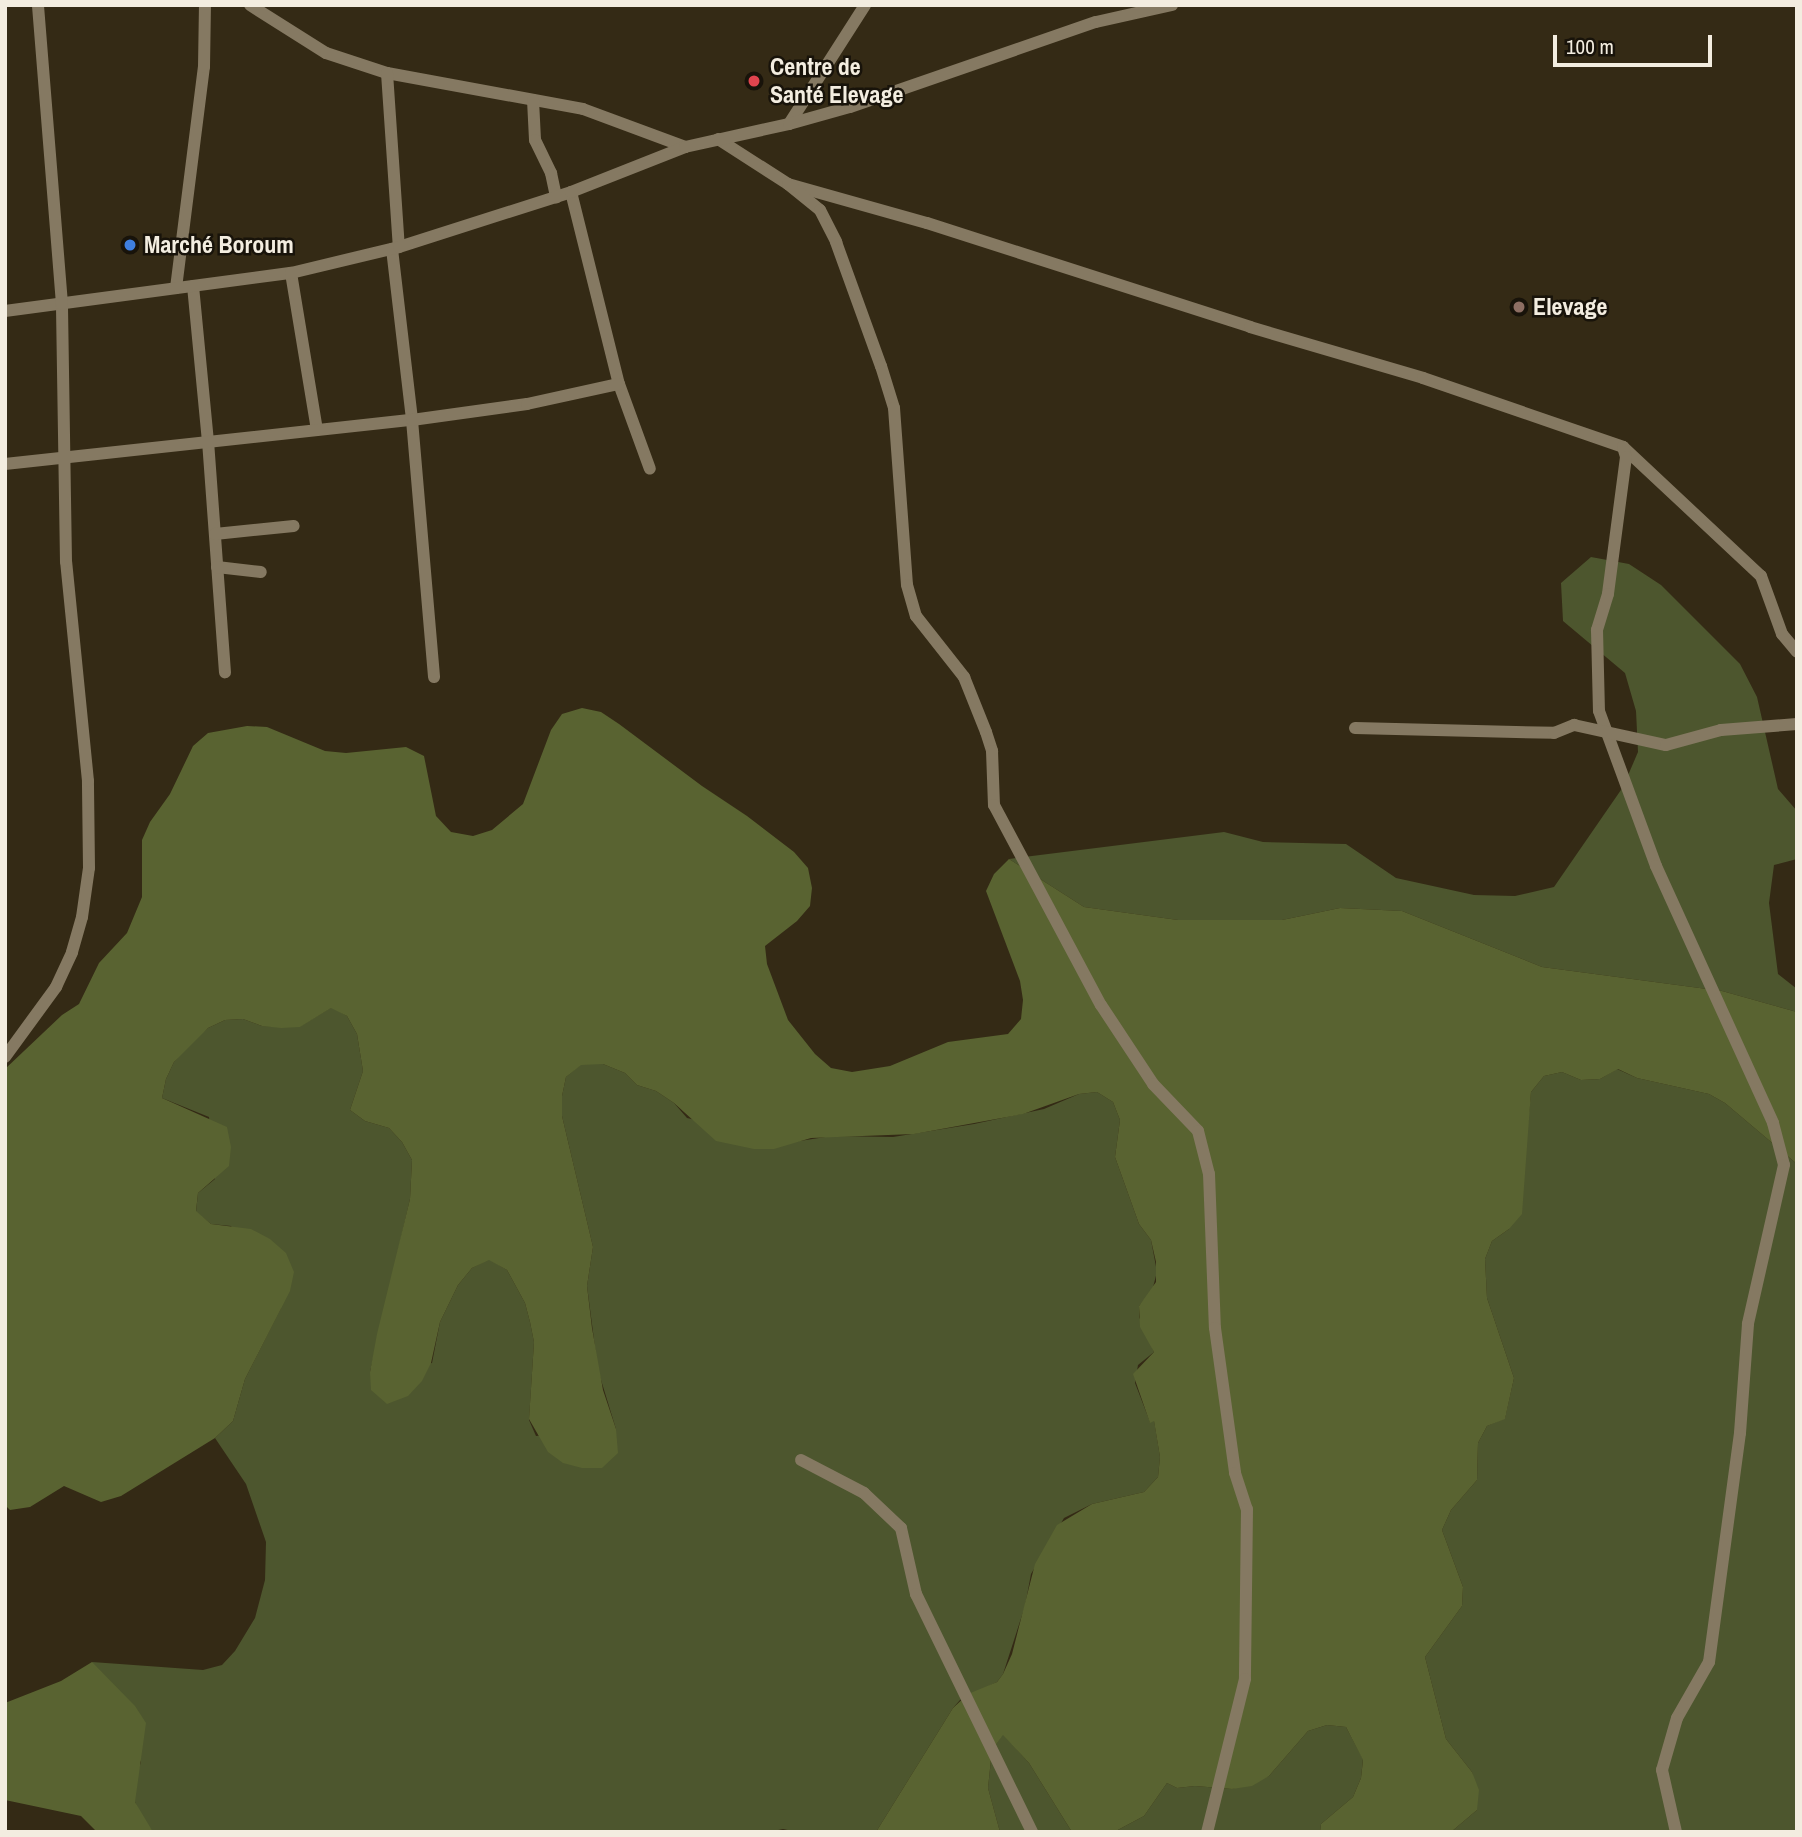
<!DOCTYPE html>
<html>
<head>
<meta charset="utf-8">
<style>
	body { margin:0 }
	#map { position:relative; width:1802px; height:1837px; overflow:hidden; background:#342a15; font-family:"Archivo Narrow",sans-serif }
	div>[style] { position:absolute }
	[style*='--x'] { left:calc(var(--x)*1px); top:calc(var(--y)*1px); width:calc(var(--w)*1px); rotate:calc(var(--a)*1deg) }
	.green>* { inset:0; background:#4d562e }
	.forest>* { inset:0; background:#596331 }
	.minor>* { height:12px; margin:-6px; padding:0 6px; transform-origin:6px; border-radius:6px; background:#857962 }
	.dots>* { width:19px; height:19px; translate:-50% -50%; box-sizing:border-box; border:4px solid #18130a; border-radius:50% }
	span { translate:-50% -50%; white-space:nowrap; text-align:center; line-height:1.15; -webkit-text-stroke:5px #18130a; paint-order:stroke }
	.poi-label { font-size:24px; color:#f3ede0; font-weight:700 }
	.left { translate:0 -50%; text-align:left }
	.frame { position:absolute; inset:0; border:7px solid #f3ede0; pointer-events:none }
	.scale { position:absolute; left:1553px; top:35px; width:159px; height:32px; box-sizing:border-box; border:4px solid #f3ede0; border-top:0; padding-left:9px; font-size:21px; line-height:24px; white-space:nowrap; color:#f3ede0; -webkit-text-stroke:5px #18130a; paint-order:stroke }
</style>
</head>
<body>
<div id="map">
	<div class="green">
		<div style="clip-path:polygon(1591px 557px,1629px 564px,1661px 585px,1740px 664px,1757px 697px,1778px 789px,1797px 811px,1797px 859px,1774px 865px,1769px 903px,1778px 974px,1797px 989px,1797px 1012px,1722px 991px,1542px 967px,1402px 911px,1340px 908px,1282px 920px,1178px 920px,1084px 907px,1009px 859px,1224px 832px,1263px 842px,1346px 844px,1396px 878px,1474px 895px,1515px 896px,1554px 887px,1623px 787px,1638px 752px,1636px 711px,1625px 673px,1563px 621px,1561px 583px)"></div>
		<div style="clip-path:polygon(332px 1007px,347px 1016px,357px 1034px,363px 1071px,350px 1110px,365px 1121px,389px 1128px,402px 1142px,412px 1160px,410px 1199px,370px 1372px,432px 1363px,440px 1322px,458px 1285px,472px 1268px,489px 1259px,507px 1270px,525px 1303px,530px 1322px,534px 1342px,529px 1420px,536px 1436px,616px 1429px,598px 1370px,587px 1286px,593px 1247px,562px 1116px,562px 1096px,566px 1077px,581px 1064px,603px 1064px,625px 1073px,637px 1085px,656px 1091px,674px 1103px,687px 1118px,793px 1142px,832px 1136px,893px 1137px,974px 1124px,1044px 1109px,1079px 1094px,1097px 1092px,1113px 1102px,1120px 1120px,1115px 1157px,1139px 1224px,1151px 1240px,1157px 1272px,1152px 1291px,1139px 1306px,1139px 1317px,1154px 1352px,1138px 1365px,1135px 1383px,1150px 1422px,1154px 1420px,1160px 1457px,1158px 1477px,1144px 1492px,1092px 1504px,1064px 1518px,1031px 1574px,1025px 1606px,1003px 1674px,997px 1682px,960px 1700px,953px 1708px,876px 1832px,797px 1832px,783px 1829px,769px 1832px,153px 1832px,143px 1820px,135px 1802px,135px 1781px,141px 1762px,92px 1662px,203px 1670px,222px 1665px,235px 1651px,255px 1618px,265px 1580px,266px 1542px,246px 1484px,215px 1438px,233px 1421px,245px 1379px,281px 1308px,231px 1226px,211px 1224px,196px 1212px,198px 1193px,215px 1179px,209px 1117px,162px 1098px,166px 1079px,174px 1062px,190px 1043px,208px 1028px,225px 1020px,243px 1019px,262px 1026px,299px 1027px)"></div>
		<div style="clip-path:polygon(1617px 1069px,1637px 1078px,1709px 1094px,1725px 1103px,1797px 1164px,1797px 1832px,1451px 1832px,1477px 1810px,1472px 1772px,1446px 1739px,1425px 1657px,1462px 1606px,1463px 1587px,1442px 1530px,1451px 1510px,1477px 1480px,1478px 1443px,1487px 1426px,1505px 1418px,1514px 1378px,1487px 1298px,1485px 1259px,1492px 1241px,1509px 1229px,1527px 1133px,1531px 1092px,1544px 1076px,1562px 1072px,1581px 1080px,1600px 1079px)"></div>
		<div style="clip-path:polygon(1327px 1725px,1346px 1727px,1363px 1759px,1361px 1778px,1353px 1797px,1321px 1824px,1320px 1832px,1114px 1832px,1144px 1816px,1167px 1783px,1177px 1788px,1195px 1786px,1232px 1789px,1269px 1776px,1308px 1731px)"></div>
		<div style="clip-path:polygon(1003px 1734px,1029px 1763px,1072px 1832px,1000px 1832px,988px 1788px,992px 1750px)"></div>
	</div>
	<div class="forest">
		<div style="clip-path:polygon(582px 708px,601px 712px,619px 724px,702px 786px,747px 816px,794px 852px,808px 868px,812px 888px,810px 906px,797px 921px,765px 946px,767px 964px,788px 1020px,815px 1054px,831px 1068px,852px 1072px,890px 1066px,948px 1042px,1008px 1034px,1021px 1019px,1023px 1000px,1020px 981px,986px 891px,994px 874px,1009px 859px,1084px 907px,1178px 920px,1282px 920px,1340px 908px,1402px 911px,1542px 967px,1722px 991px,1797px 1012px,1797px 1164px,1725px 1103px,1709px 1094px,1637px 1078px,1618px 1069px,1600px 1079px,1581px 1080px,1562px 1072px,1544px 1076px,1531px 1092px,1522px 1214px,1509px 1229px,1492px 1241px,1485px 1259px,1487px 1298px,1514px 1378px,1505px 1419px,1487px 1426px,1478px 1443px,1477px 1480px,1451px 1510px,1442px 1530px,1463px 1587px,1462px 1606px,1425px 1657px,1446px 1739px,1472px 1772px,1479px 1790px,1477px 1810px,1451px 1832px,1320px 1832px,1321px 1824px,1353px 1797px,1361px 1778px,1363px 1760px,1346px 1727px,1327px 1725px,1308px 1731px,1269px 1776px,1252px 1786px,1232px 1789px,1195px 1786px,1177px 1788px,1167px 1783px,1144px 1816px,1114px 1832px,1072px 1832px,1029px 1763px,1003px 1735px,992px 1750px,988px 1788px,1000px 1832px,876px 1832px,953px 1708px,968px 1694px,997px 1682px,1003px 1674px,1012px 1654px,1035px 1564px,1057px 1525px,1092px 1504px,1144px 1492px,1158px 1477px,1160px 1457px,1154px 1421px,1150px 1423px,1133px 1374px,1154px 1352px,1140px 1327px,1139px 1306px,1156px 1282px,1156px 1262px,1151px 1240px,1139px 1224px,1115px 1157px,1120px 1120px,1113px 1102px,1097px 1092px,1079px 1094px,1023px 1114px,914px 1134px,811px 1138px,774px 1149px,754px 1149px,716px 1141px,674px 1103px,656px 1091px,637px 1085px,625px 1073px,603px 1064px,581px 1065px,566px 1077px,562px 1096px,562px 1116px,593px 1247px,587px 1286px,592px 1328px,603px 1390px,616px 1429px,618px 1453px,602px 1468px,582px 1468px,563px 1463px,548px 1452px,529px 1419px,534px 1342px,530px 1322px,525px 1303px,507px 1270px,489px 1260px,472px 1268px,458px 1285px,440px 1322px,431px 1363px,422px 1381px,408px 1396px,387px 1404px,371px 1390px,370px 1372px,377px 1334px,410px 1199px,412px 1160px,402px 1142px,389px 1128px,365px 1121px,350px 1110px,363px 1071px,357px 1034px,347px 1016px,331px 1008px,300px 1027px,281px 1028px,262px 1026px,243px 1019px,225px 1020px,208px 1028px,174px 1062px,166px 1079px,162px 1098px,227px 1127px,231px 1147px,229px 1166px,198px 1193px,196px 1211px,211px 1224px,251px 1229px,270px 1239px,286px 1253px,294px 1272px,290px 1291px,245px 1379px,233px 1421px,215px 1438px,121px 1496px,101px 1502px,64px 1486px,30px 1507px,10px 1510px,5px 1505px,5px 1069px,62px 1015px,79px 1004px,99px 963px,127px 933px,142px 897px,142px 840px,150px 822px,170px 794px,193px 746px,208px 733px,247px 726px,267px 727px,325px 751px,346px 753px,406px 747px,424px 756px,436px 816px,451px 832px,473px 836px,492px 830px,523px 804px,551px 730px,562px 714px)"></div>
		<div style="clip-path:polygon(92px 1662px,135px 1706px,146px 1723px,135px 1802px,153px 1832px,97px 1832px,81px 1816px,5px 1800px,5px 1703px,61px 1681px)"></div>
	</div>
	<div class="minor">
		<div style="--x:250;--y:5;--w:90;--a:32.3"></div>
		<div style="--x:326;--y:53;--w:64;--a:18.2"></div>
		<div style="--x:387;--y:73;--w:199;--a:10.4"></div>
		<div style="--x:583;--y:109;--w:109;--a:20.4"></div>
		<div style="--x:387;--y:73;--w:174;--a:86.1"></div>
		<div style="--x:533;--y:100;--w:40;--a:87.1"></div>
		<div style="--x:535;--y:140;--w:37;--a:64"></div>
		<div style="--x:551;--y:173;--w:25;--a:78"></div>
		<div style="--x:789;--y:124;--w:141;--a:-57.4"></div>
		<div style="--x:718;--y:139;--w:83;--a:32.7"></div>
		<div style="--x:788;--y:184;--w:144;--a:15.7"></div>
		<div style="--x:927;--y:223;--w:339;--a:17.8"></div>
		<div style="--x:1250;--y:327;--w:180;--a:16.4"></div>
		<div style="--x:1423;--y:378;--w:212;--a:19"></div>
		<div style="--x:1623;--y:447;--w:189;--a:43.1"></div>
		<div style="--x:1761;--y:576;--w:62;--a:70.1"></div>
		<div style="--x:1782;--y:634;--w:23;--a:50"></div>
		<div style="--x:788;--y:184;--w:41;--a:39.1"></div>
		<div style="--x:820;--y:210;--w:36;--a:63"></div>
		<div style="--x:836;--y:242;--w:132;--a:70.1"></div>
		<div style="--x:881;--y:366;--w:44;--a:72.8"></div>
		<div style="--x:894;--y:408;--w:177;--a:85.8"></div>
		<div style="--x:907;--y:585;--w:32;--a:74"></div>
		<div style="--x:916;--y:616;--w:78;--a:51.8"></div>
		<div style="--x:964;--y:677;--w:59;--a:68.2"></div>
		<div style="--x:986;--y:732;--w:20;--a:72"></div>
		<div style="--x:992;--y:751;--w:54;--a:87.9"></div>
		<div style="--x:994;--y:805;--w:227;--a:61.9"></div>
		<div style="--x:1101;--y:1005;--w:95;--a:56.6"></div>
		<div style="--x:1153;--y:1084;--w:65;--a:46.2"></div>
		<div style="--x:1198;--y:1131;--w:44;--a:75.7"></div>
		<div style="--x:1209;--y:1174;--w:154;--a:87.8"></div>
		<div style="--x:1215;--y:1328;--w:146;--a:82.1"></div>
		<div style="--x:1235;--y:1473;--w:38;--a:72"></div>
		<div style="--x:1247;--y:1509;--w:170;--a:90.7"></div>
		<div style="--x:1245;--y:1679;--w:158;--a:103.9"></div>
		<div style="--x:571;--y:192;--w:198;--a:76"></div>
		<div style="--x:619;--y:384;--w:90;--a:70"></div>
		<div style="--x:392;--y:249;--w:172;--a:83.3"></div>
		<div style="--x:412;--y:420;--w:258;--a:85.1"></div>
		<div style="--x:291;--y:273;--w:159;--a:80.6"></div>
		<div style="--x:193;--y:286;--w:156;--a:84.5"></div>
		<div style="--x:208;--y:441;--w:232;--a:85.8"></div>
		<div style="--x:176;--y:288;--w:223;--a:-82.8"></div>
		<div style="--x:204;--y:67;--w:62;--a:-89.1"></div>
		<div style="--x:5;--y:311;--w:289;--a:-7.6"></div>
		<div style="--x:291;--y:273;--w:111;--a:-13.5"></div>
		<div style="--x:399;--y:247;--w:181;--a:-17.7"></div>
		<div style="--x:571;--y:192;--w:123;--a:-21.5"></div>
		<div style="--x:685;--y:147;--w:107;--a:-12.5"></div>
		<div style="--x:789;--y:124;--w:63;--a:-15.6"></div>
		<div style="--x:850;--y:107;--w:260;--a:-19.1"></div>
		<div style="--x:1096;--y:22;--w:78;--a:-12.6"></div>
		<div style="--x:1623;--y:447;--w:10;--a:73"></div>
		<div style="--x:1626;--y:457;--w:138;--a:97.5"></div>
		<div style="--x:1608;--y:594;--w:38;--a:107"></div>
		<div style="--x:1597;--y:630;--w:81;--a:88.6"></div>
		<div style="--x:1599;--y:711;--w:165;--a:69.8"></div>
		<div style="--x:1656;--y:866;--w:282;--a:65.5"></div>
		<div style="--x:1773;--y:1123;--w:43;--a:75.3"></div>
		<div style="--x:1784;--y:1165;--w:163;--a:102.8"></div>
		<div style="--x:1748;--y:1324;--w:109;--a:94.2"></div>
		<div style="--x:1740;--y:1433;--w:231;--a:97.7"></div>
		<div style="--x:1709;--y:1662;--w:64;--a:119.7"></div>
		<div style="--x:1677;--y:1718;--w:54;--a:106.1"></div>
		<div style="--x:1662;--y:1770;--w:64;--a:77.3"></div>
		<div style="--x:5;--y:464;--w:409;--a:-6.2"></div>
		<div style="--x:412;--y:420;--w:116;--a:-7.9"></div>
		<div style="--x:527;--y:404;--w:94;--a:-12.3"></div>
		<div style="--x:215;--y:534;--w:79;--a:-5.8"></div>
		<div style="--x:217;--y:567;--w:44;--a:6.5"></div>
		<div style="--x:1355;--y:728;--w:199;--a:1.4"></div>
		<div style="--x:1554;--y:733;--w:22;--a:-22"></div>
		<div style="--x:1574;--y:725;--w:94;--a:12.3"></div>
		<div style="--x:1666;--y:745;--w:57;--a:-15.3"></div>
		<div style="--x:1721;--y:730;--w:76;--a:-4.5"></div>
		<div style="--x:5;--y:1057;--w:87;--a:-53.9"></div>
		<div style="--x:56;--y:987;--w:38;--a:-65"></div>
		<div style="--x:72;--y:952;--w:36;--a:-74"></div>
		<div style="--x:82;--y:917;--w:49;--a:-81.9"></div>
		<div style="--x:89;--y:868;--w:87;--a:-90.7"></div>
		<div style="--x:88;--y:781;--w:220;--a:-95.7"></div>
		<div style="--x:66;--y:562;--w:258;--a:-90.9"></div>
		<div style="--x:62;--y:304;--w:300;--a:-94.6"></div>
		<div style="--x:801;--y:1460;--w:71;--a:27.6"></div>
		<div style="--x:864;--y:1493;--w:51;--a:43.4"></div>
		<div style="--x:901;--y:1528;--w:68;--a:77.2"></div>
		<div style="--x:916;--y:1594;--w:265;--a:64"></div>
	</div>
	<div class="dots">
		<div style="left:754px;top:81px;background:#e0444e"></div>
		<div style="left:130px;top:245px;background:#3f7fe0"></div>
		<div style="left:1519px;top:307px;background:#8d6e63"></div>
	</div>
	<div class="poi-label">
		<span class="left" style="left:770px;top:81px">Centre de<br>Santé Elevage</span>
		<span class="left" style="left:144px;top:245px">Marché Boroum</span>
		<span class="left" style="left:1533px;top:307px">Elevage</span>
	</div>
	<div class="frame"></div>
	<div class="scale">100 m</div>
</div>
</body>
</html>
